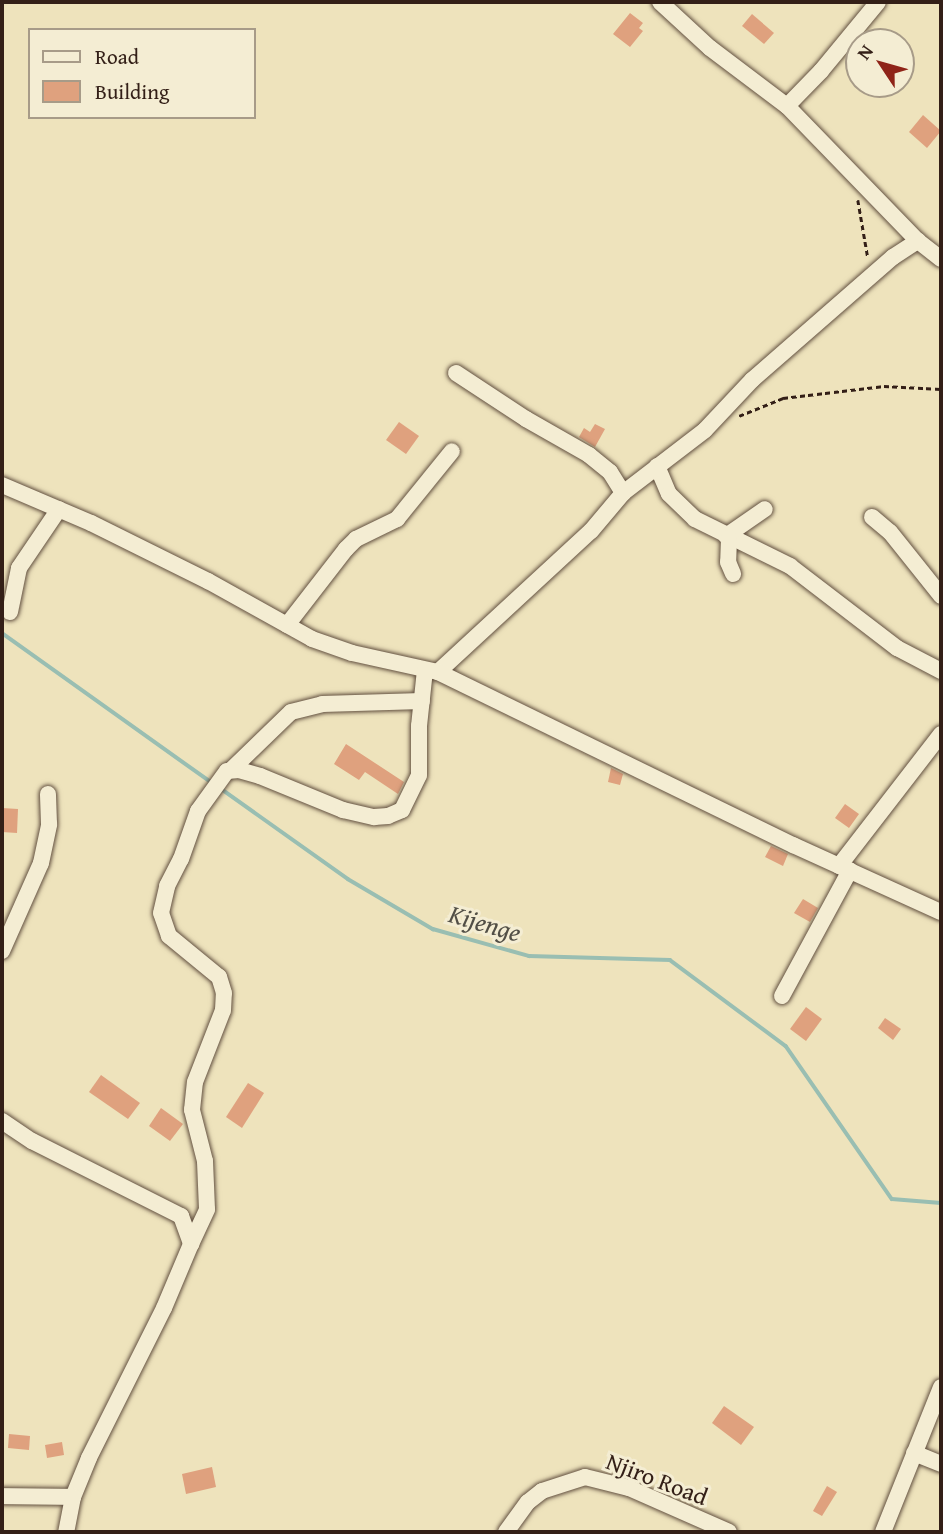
<!DOCTYPE html>
<html>
<head>
<meta charset="utf-8">
<style>
	body { margin:0 }
	#map { position:relative; width:943px; height:1534px; overflow:hidden; background:#eee3bc; font-family:"Gentium Book Plus",serif }
	div>[style] { position:absolute }
	[style*='--x'] { left:calc(var(--x)*1px); top:calc(var(--y)*1px); width:calc(var(--w)*1px); rotate:calc(var(--a)*1deg) }
	.stream>* { height:3.5px; margin:-1.75px; padding:0 1.75px; transform-origin:1.75px; border-radius:1.75px; background:#99beb2 }
	.building>* { inset:0; background:#dfa17e }
	.path>* { height:2.5px; margin-top:-1.25px; transform-origin:0; background:repeating-linear-gradient(90deg,#331f17 0 5px,transparent 0 8.5px) }
	.roads { filter:drop-shadow(0 0 2px #625040) drop-shadow(0 0 2px #625040) }
	.minor>* { height:16px; margin:-8px; padding:0 8px; transform-origin:8px; border-radius:8px; background:#f4edd3 }
	span { translate:-50% -50%; white-space:nowrap; text-align:center; line-height:1.15; -webkit-text-stroke:6px #f4edd3; paint-order:stroke }
	.street-label { font-size:24px; color:#331f17 }
	.water-label { font-size:26px; color:#524f46; font-style:italic }
	.frame { position:absolute; inset:0; border:4px solid #331f17; pointer-events:none }
	.legend { position:absolute; left:28px; top:28px; width:228px; height:91px; box-sizing:border-box; background:#f4edd3; border:2px solid #a79b88; margin:0; padding:9px 12px; list-style:none; font-size:21px; color:#331f17 }
	.legend li { display:flex; align-items:center; gap:14px; height:35px }
	.legend b { width:35px; border:2px solid #a79b88 }
	.north { position:absolute; left:845px; top:28px; width:70px; height:70px; box-sizing:border-box; background:#f4edd3; border:2px solid #a79b88; border-radius:50%; rotate:306deg; font-size:19px; font-weight:700; line-height:28px; text-align:center; color:#331f17 }
	.north::after { content:''; display:block; margin:auto; width:24px; height:32px; background:#8f2418; clip-path:polygon(50% 0,100% 100%,50% 72%,0 100%) }
</style>
</head>
<body>
<div id="map">
	<div class="stream">
		<div style="--x:2;--y:633;--w:257;--a:35.5"></div>
		<div style="--x:220;--y:788;--w:157;--a:35.4"></div>
		<div style="--x:348;--y:879;--w:99;--a:30.5"></div>
		<div style="--x:433;--y:929;--w:100;--a:15.7"></div>
		<div style="--x:529;--y:956;--w:141;--a:1.6"></div>
		<div style="--x:670;--y:960;--w:144;--a:36.6"></div>
		<div style="--x:786;--y:1046;--w:186;--a:55.3"></div>
		<div style="--x:892;--y:1199;--w:49;--a:4.7"></div>
	</div>
	<div class="building">
		<div style="clip-path:polygon(630px 13px,643px 23px,639px 28px,643px 31px,630px 47px,613px 34px)"></div>
		<div style="clip-path:polygon(752px 14px,774px 33px,764px 44px,742px 26px)"></div>
		<div style="clip-path:polygon(923px 115px,941px 131px,927px 148px,909px 132px)"></div>
		<div style="clip-path:polygon(399px 422px,419px 436px,406px 454px,386px 440px)"></div>
		<div style="clip-path:polygon(595px 424px,605px 429px,595px 447px,579px 437px,584px 428px,590px 432px)"></div>
		<div style="clip-path:polygon(346px 744px,404px 782px,398px 794px,365px 772px,359px 780px,334px 764px)"></div>
		<div style="clip-path:polygon(611px 768px,623px 774px,620px 785px,608px 782px)"></div>
		<div style="clip-path:polygon(845px 804px,859px 814px,849px 828px,835px 818px)"></div>
		<div style="clip-path:polygon(2px 808px,18px 809px,17px 833px,2px 832px)"></div>
		<div style="clip-path:polygon(771px 846px,788px 854px,783px 866px,765px 857px)"></div>
		<div style="clip-path:polygon(803px 899px,818px 908px,810px 922px,794px 913px)"></div>
		<div style="clip-path:polygon(806px 1007px,822px 1019px,806px 1041px,790px 1029px)"></div>
		<div style="clip-path:polygon(885px 1018px,901px 1029px,893px 1040px,878px 1028px)"></div>
		<div style="clip-path:polygon(101px 1075px,140px 1103px,128px 1119px,89px 1092px)"></div>
		<div style="clip-path:polygon(248px 1083px,264px 1093px,242px 1128px,226px 1117px)"></div>
		<div style="clip-path:polygon(161px 1108px,183px 1124px,170px 1141px,149px 1126px)"></div>
		<div style="clip-path:polygon(724px 1406px,754px 1427px,741px 1445px,712px 1423px)"></div>
		<div style="clip-path:polygon(9px 1434px,30px 1436px,29px 1450px,8px 1448px)"></div>
		<div style="clip-path:polygon(62px 1442px,64px 1455px,47px 1458px,45px 1445px)"></div>
		<div style="clip-path:polygon(212px 1467px,216px 1487px,186px 1494px,182px 1474px)"></div>
		<div style="clip-path:polygon(827px 1486px,837px 1492px,822px 1516px,813px 1511px)"></div>
	</div>
	<div class="path">
		<div style="--x:858;--y:200;--w:59;--a:80.2"></div>
		<div style="--x:739;--y:416;--w:48;--a:-22.2"></div>
		<div style="--x:783;--y:398;--w:102;--a:-6.8"></div>
		<div style="--x:884;--y:386;--w:57;--a:3"></div>
	</div>
	<div class="roads">
		<div class="minor">
			<div style="--x:660;--y:2;--w:68;--a:42.6"></div>
			<div style="--x:710;--y:48;--w:96;--a:37"></div>
			<div style="--x:787;--y:106;--w:188;--a:45.9"></div>
			<div style="--x:918;--y:241;--w:29;--a:38"></div>
			<div style="--x:787;--y:106;--w:49;--a:-45.8"></div>
			<div style="--x:821;--y:71;--w:89;--a:-50.4"></div>
			<div style="--x:456;--y:373;--w:84;--a:33.3"></div>
			<div style="--x:526;--y:419;--w:73;--a:29.7"></div>
			<div style="--x:589;--y:455;--w:27;--a:39"></div>
			<div style="--x:610;--y:472;--w:25;--a:58"></div>
			<div style="--x:657;--y:466;--w:30;--a:67"></div>
			<div style="--x:669;--y:494;--w:36;--a:44"></div>
			<div style="--x:695;--y:519;--w:106;--a:26.3"></div>
			<div style="--x:790;--y:566;--w:135;--a:37.5"></div>
			<div style="--x:897;--y:648;--w:50;--a:27.6"></div>
			<div style="--x:2;--y:485;--w:97;--a:23.1"></div>
			<div style="--x:91;--y:523;--w:131;--a:26.4"></div>
			<div style="--x:208;--y:581;--w:119;--a:29.1"></div>
			<div style="--x:312;--y:639;--w:42;--a:19.3"></div>
			<div style="--x:352;--y:653;--w:88;--a:12.5"></div>
			<div style="--x:438;--y:672;--w:208;--a:-42.7"></div>
			<div style="--x:591;--y:531;--w:50;--a:-49.9"></div>
			<div style="--x:623;--y:493;--w:103;--a:-37.5"></div>
			<div style="--x:705;--y:430;--w:69;--a:-46.8"></div>
			<div style="--x:752;--y:380;--w:187;--a:-41.1"></div>
			<div style="--x:893;--y:257;--w:30;--a:-33"></div>
			<div style="--x:872;--y:517;--w:23;--a:40"></div>
			<div style="--x:890;--y:532;--w:82;--a:51.4"></div>
			<div style="--x:726;--y:536;--w:47;--a:-34.7"></div>
			<div style="--x:729;--y:538;--w:24;--a:92"></div>
			<div style="--x:728;--y:562;--w:13;--a:67"></div>
			<div style="--x:10;--y:612;--w:45;--a:-78.4"></div>
			<div style="--x:19;--y:568;--w:71;--a:-55.9"></div>
			<div style="--x:287;--y:625;--w:96;--a:-52.2"></div>
			<div style="--x:346;--y:549;--w:14;--a:-45"></div>
			<div style="--x:356;--y:539;--w:46;--a:-26"></div>
			<div style="--x:397;--y:519;--w:87;--a:-51"></div>
			<div style="--x:438;--y:672;--w:395;--a:26"></div>
			<div style="--x:793;--y:845;--w:162;--a:24.4"></div>
			<div style="--x:231;--y:770;--w:83;--a:-44"></div>
			<div style="--x:291;--y:712;--w:32;--a:-14"></div>
			<div style="--x:322;--y:704;--w:100;--a:-1.7"></div>
			<div style="--x:839;--y:866;--w:167;--a:-52.3"></div>
			<div style="--x:2;--y:951;--w:96;--a:-66.1"></div>
			<div style="--x:41;--y:863;--w:40;--a:-78"></div>
			<div style="--x:49;--y:824;--w:30;--a:-92"></div>
			<div style="--x:782;--y:996;--w:143;--a:-61.6"></div>
			<div style="--x:2;--y:1121;--w:36;--a:34"></div>
			<div style="--x:32;--y:1141;--w:167;--a:26.7"></div>
			<div style="--x:181;--y:1216;--w:30;--a:70"></div>
			<div style="--x:191;--y:1244;--w:69;--a:112.9"></div>
			<div style="--x:164;--y:1308;--w:168;--a:116.6"></div>
			<div style="--x:89;--y:1458;--w:42;--a:112.3"></div>
			<div style="--x:73;--y:1497;--w:36;--a:101"></div>
			<div style="--x:191;--y:1244;--w:38;--a:-65"></div>
			<div style="--x:207;--y:1209;--w:48;--a:-92.4"></div>
			<div style="--x:205;--y:1161;--w:53;--a:-104.3"></div>
			<div style="--x:192;--y:1110;--w:28;--a:-84"></div>
			<div style="--x:195;--y:1082;--w:77;--a:-68.7"></div>
			<div style="--x:223;--y:1010;--w:17;--a:-87"></div>
			<div style="--x:224;--y:993;--w:17;--a:-107"></div>
			<div style="--x:219;--y:977;--w:65;--a:-140.6"></div>
			<div style="--x:169;--y:936;--w:24;--a:-109"></div>
			<div style="--x:161;--y:913;--w:28;--a:-77"></div>
			<div style="--x:167;--y:886;--w:30;--a:-63"></div>
			<div style="--x:181;--y:859;--w:51;--a:-70.5"></div>
			<div style="--x:198;--y:811;--w:49;--a:-54.1"></div>
			<div style="--x:227;--y:771;--w:12;--a:-5"></div>
			<div style="--x:239;--y:770;--w:22;--a:16"></div>
			<div style="--x:260;--y:776;--w:90;--a:22.3"></div>
			<div style="--x:343;--y:810;--w:32;--a:13"></div>
			<div style="--x:374;--y:817;--w:14;--a:-4"></div>
			<div style="--x:388;--y:816;--w:15;--a:-23"></div>
			<div style="--x:402;--y:810;--w:39;--a:-64"></div>
			<div style="--x:419;--y:775;--w:49;--a:-90"></div>
			<div style="--x:419;--y:726;--w:56;--a:-83.9"></div>
			<div style="--x:914;--y:1453;--w:29;--a:22"></div>
			<div style="--x:2;--y:1496;--w:71;--a:0.8"></div>
			<div style="--x:506;--y:1532;--w:37;--a:-54"></div>
			<div style="--x:528;--y:1502;--w:18;--a:-38"></div>
			<div style="--x:542;--y:1491;--w:45;--a:-18"></div>
			<div style="--x:585;--y:1477;--w:45;--a:14"></div>
			<div style="--x:629;--y:1488;--w:109;--a:23.7"></div>
			<div style="--x:883;--y:1532;--w:156;--a:-68.2"></div>
		</div>
	</div>
	<div class="street-label">
		<span style="left:657px;top:1479px;rotate:21deg">Njiro Road</span>
	</div>
	<div class="water-label">
		<span style="left:485px;top:923px;rotate:16deg">Kijenge</span>
	</div>
	<div class="frame"></div>
	<ul class="legend">
	<li><b style="height:9px;background:#f4edd3"></b>Road</li>
	<li><b style="height:19px;background:#dfa17e"></b>Building</li>
	</ul>
	<div class="north">N</div>
</div>
</body>
</html>
